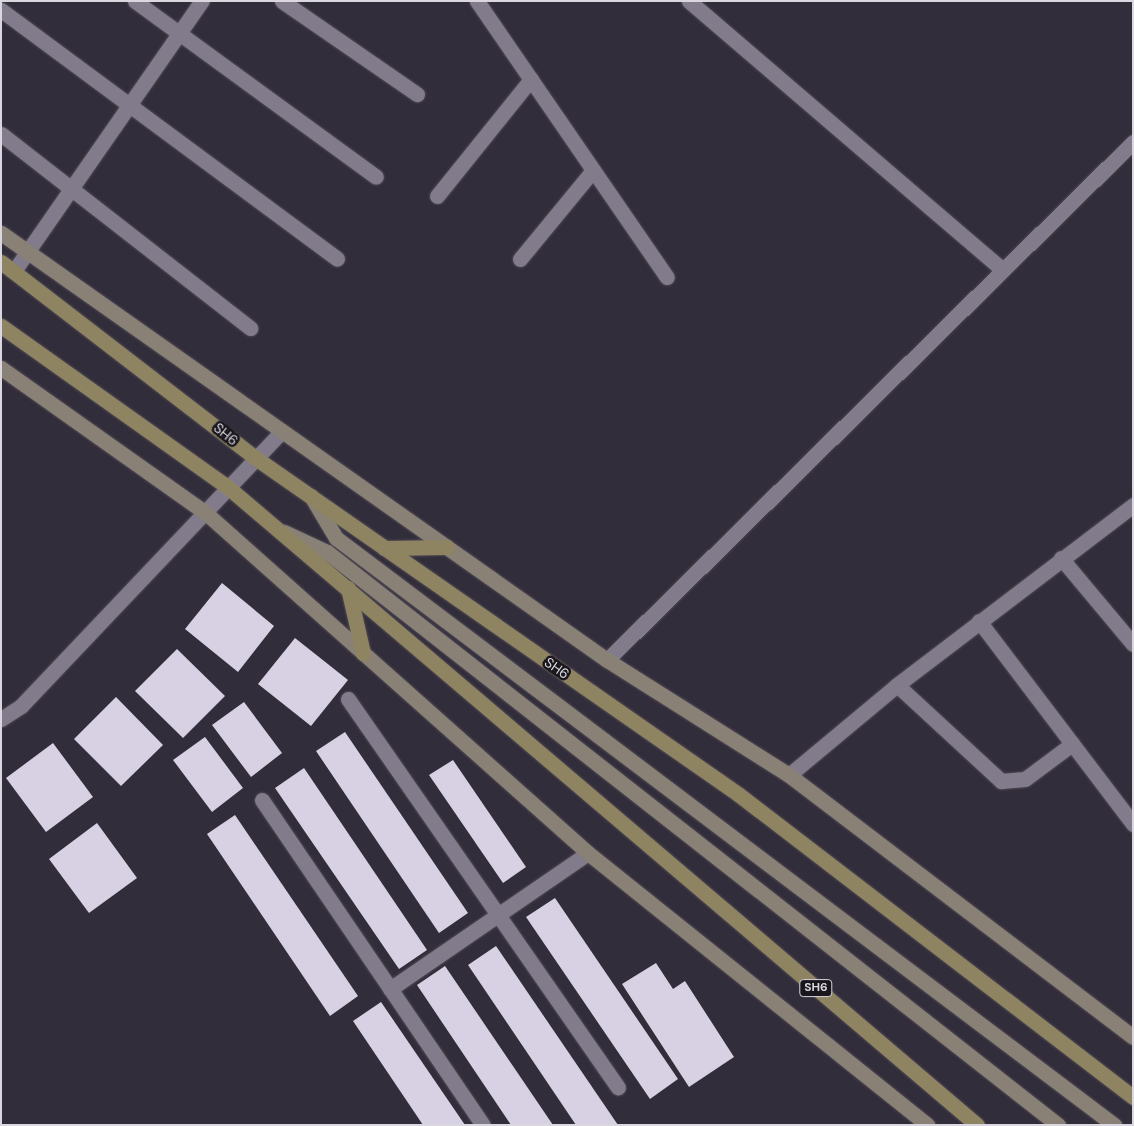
<!DOCTYPE html>
<html>
<head>
<meta charset="utf-8">
<style>
	body { margin:0 }
	#map { position:relative; width:1134px; height:1126px; overflow:hidden; background:#322d3a; font-family:"DM Sans",sans-serif }
	div>[style] { position:absolute }
	[style*='--x'] { left:calc(var(--x)*1px); top:calc(var(--y)*1px); width:calc(var(--w)*1px); rotate:calc(var(--a)*1deg) }
	.building>* { inset:0; background:#d8d1e3 }
	.roads { filter:drop-shadow(0 0 1px #504b56) drop-shadow(0 0 1px #504b56) }
	.street>* { height:15px; margin:-7.5px; padding:0 7.5px; transform-origin:7.5px; border-radius:7.5px; background:#827b8b }
	.secondary>* { height:15px; margin:-7.5px; padding:0 7.5px; transform-origin:7.5px; border-radius:7.5px; background:#898076 }
	.primary>* { height:15px; margin:-7.5px; padding:0 7.5px; transform-origin:7.5px; border-radius:7.5px; background:#8f8461 }
	span { translate:-50% -50%; white-space:nowrap; text-align:center; line-height:1.15; -webkit-text-stroke:5px #19161c; paint-order:stroke }
	.shield-label span { padding:1px 4px; background:#19161c; border:1px solid; border-radius:4px; -webkit-text-stroke-width:0 }
	.shield-label { font-size:12px; color:#dbd7e0; font-weight:700 }
	.street-label { font-size:14px; color:#dbd7e0 }
	.frame { position:absolute; inset:0; border:2px solid #dbd7e0; pointer-events:none }
</style>
</head>
<body>
<div id="map">
	<div class="building">
		<div style="clip-path:polygon(222px 583px,274px 626px,238px 672px,185px 629px)"></div>
		<div style="clip-path:polygon(295px 638px,348px 680px,311px 726px,258px 684px)"></div>
		<div style="clip-path:polygon(177px 649px,225px 696px,183px 738px,135px 691px)"></div>
		<div style="clip-path:polygon(116px 697px,163px 745px,121px 786px,74px 739px)"></div>
		<div style="clip-path:polygon(244px 702px,282px 753px,251px 777px,212px 725px)"></div>
		<div style="clip-path:polygon(345px 732px,468px 913px,439px 933px,316px 751px)"></div>
		<div style="clip-path:polygon(205px 737px,243px 788px,212px 812px,173px 760px)"></div>
		<div style="clip-path:polygon(53px 743px,93px 797px,46px 832px,6px 778px)"></div>
		<div style="clip-path:polygon(453px 760px,526px 867px,503px 883px,429px 775px)"></div>
		<div style="clip-path:polygon(304px 768px,427px 950px,399px 969px,275px 788px)"></div>
		<div style="clip-path:polygon(235px 815px,358px 996px,330px 1016px,207px 834px)"></div>
		<div style="clip-path:polygon(97px 823px,137px 878px,89px 913px,49px 859px)"></div>
		<div style="clip-path:polygon(555px 898px,678px 1079px,650px 1099px,526px 917px)"></div>
		<div style="clip-path:polygon(496px 946px,618px 1125px,576px 1125px,468px 965px)"></div>
		<div style="clip-path:polygon(656px 963px,673px 989px,685px 981px,734px 1057px,689px 1087px,622px 984px)"></div>
		<div style="clip-path:polygon(445px 966px,553px 1125px,511px 1125px,417px 985px)"></div>
		<div style="clip-path:polygon(381px 1002px,465px 1125px,423px 1125px,353px 1021px)"></div>
	</div>
	<div class="roads">
		<div class="street">
			<div style="--x:135;--y:1;--w:298;--a:36.1"></div>
			<div style="--x:282;--y:1;--w:164;--a:34.6"></div>
			<div style="--x:477;--y:1;--w:335;--a:55.5"></div>
			<div style="--x:689;--y:1;--w:410;--a:40.6"></div>
			<div style="--x:1;--y:10;--w:418;--a:36.5"></div>
			<div style="--x:1;--y:134;--w:316;--a:37.9"></div>
			<div style="--x:437;--y:196;--w:150;--a:-51.2"></div>
			<div style="--x:520;--y:259;--w:115;--a:-50.6"></div>
			<div style="--x:14;--y:271;--w:329;--a:-55.2"></div>
			<div style="--x:1061;--y:558;--w:112;--a:50.1"></div>
			<div style="--x:979;--y:621;--w:255;--a:52.8"></div>
			<div style="--x:607;--y:660;--w:738;--a:-44.56"></div>
			<div style="--x:897;--y:685;--w:142;--a:42.7"></div>
			<div style="--x:1001;--y:781;--w:24;--a:-5"></div>
			<div style="--x:1025;--y:779;--w:59;--a:-36.7"></div>
			<div style="--x:348;--y:699;--w:473;--a:55.2"></div>
			<div style="--x:1;--y:719;--w:24;--a:-33"></div>
			<div style="--x:21;--y:706;--w:379;--a:-46.5"></div>
			<div style="--x:789;--y:775;--w:141;--a:-39.8"></div>
			<div style="--x:897;--y:685;--w:297;--a:-37.3"></div>
			<div style="--x:262;--y:800;--w:393;--a:55.8"></div>
			<div style="--x:390;--y:989;--w:240;--a:-34.5"></div>
		</div>
		<div class="secondary">
			<div style="--x:1;--y:233;--w:741;--a:35.17"></div>
			<div style="--x:607;--y:660;--w:215;--a:32.3"></div>
			<div style="--x:789;--y:775;--w:432;--a:37.3"></div>
			<div style="--x:1;--y:368;--w:252;--a:35.3"></div>
			<div style="--x:207;--y:514;--w:510;--a:41.66"></div>
			<div style="--x:588;--y:853;--w:435;--a:38.7"></div>
			<div style="--x:311;--y:496;--w:49;--a:59.2"></div>
			<div style="--x:336;--y:538;--w:975;--a:37.03"></div>
			<div style="--x:284;--y:532;--w:47;--a:24.9"></div>
			<div style="--x:327;--y:552;--w:929;--a:38.09"></div>
		</div>
		<div class="primary">
			<div style="--x:1;--y:262;--w:323;--a:37.6"></div>
			<div style="--x:257;--y:459;--w:586;--a:34.86"></div>
			<div style="--x:738;--y:794;--w:498;--a:37.5"></div>
			<div style="--x:1;--y:326;--w:281;--a:35.4"></div>
			<div style="--x:230;--y:489;--w:981;--a:40.41"></div>
			<div style="--x:384;--y:548;--w:63;--a:-0.9"></div>
			<div style="--x:348;--y:588;--w:67;--a:77"></div>
		</div>
	</div>
	<div class="shield-label">
		<span style="left:816px;top:988px">SH6</span>
	</div>
	<div class="street-label">
		<span style="left:226px;top:434px;rotate:39deg">SH6</span>
		<span style="left:557px;top:668px;rotate:35deg">SH6</span>
	</div>
	<div class="frame"></div>
</div>
</body>
</html>
